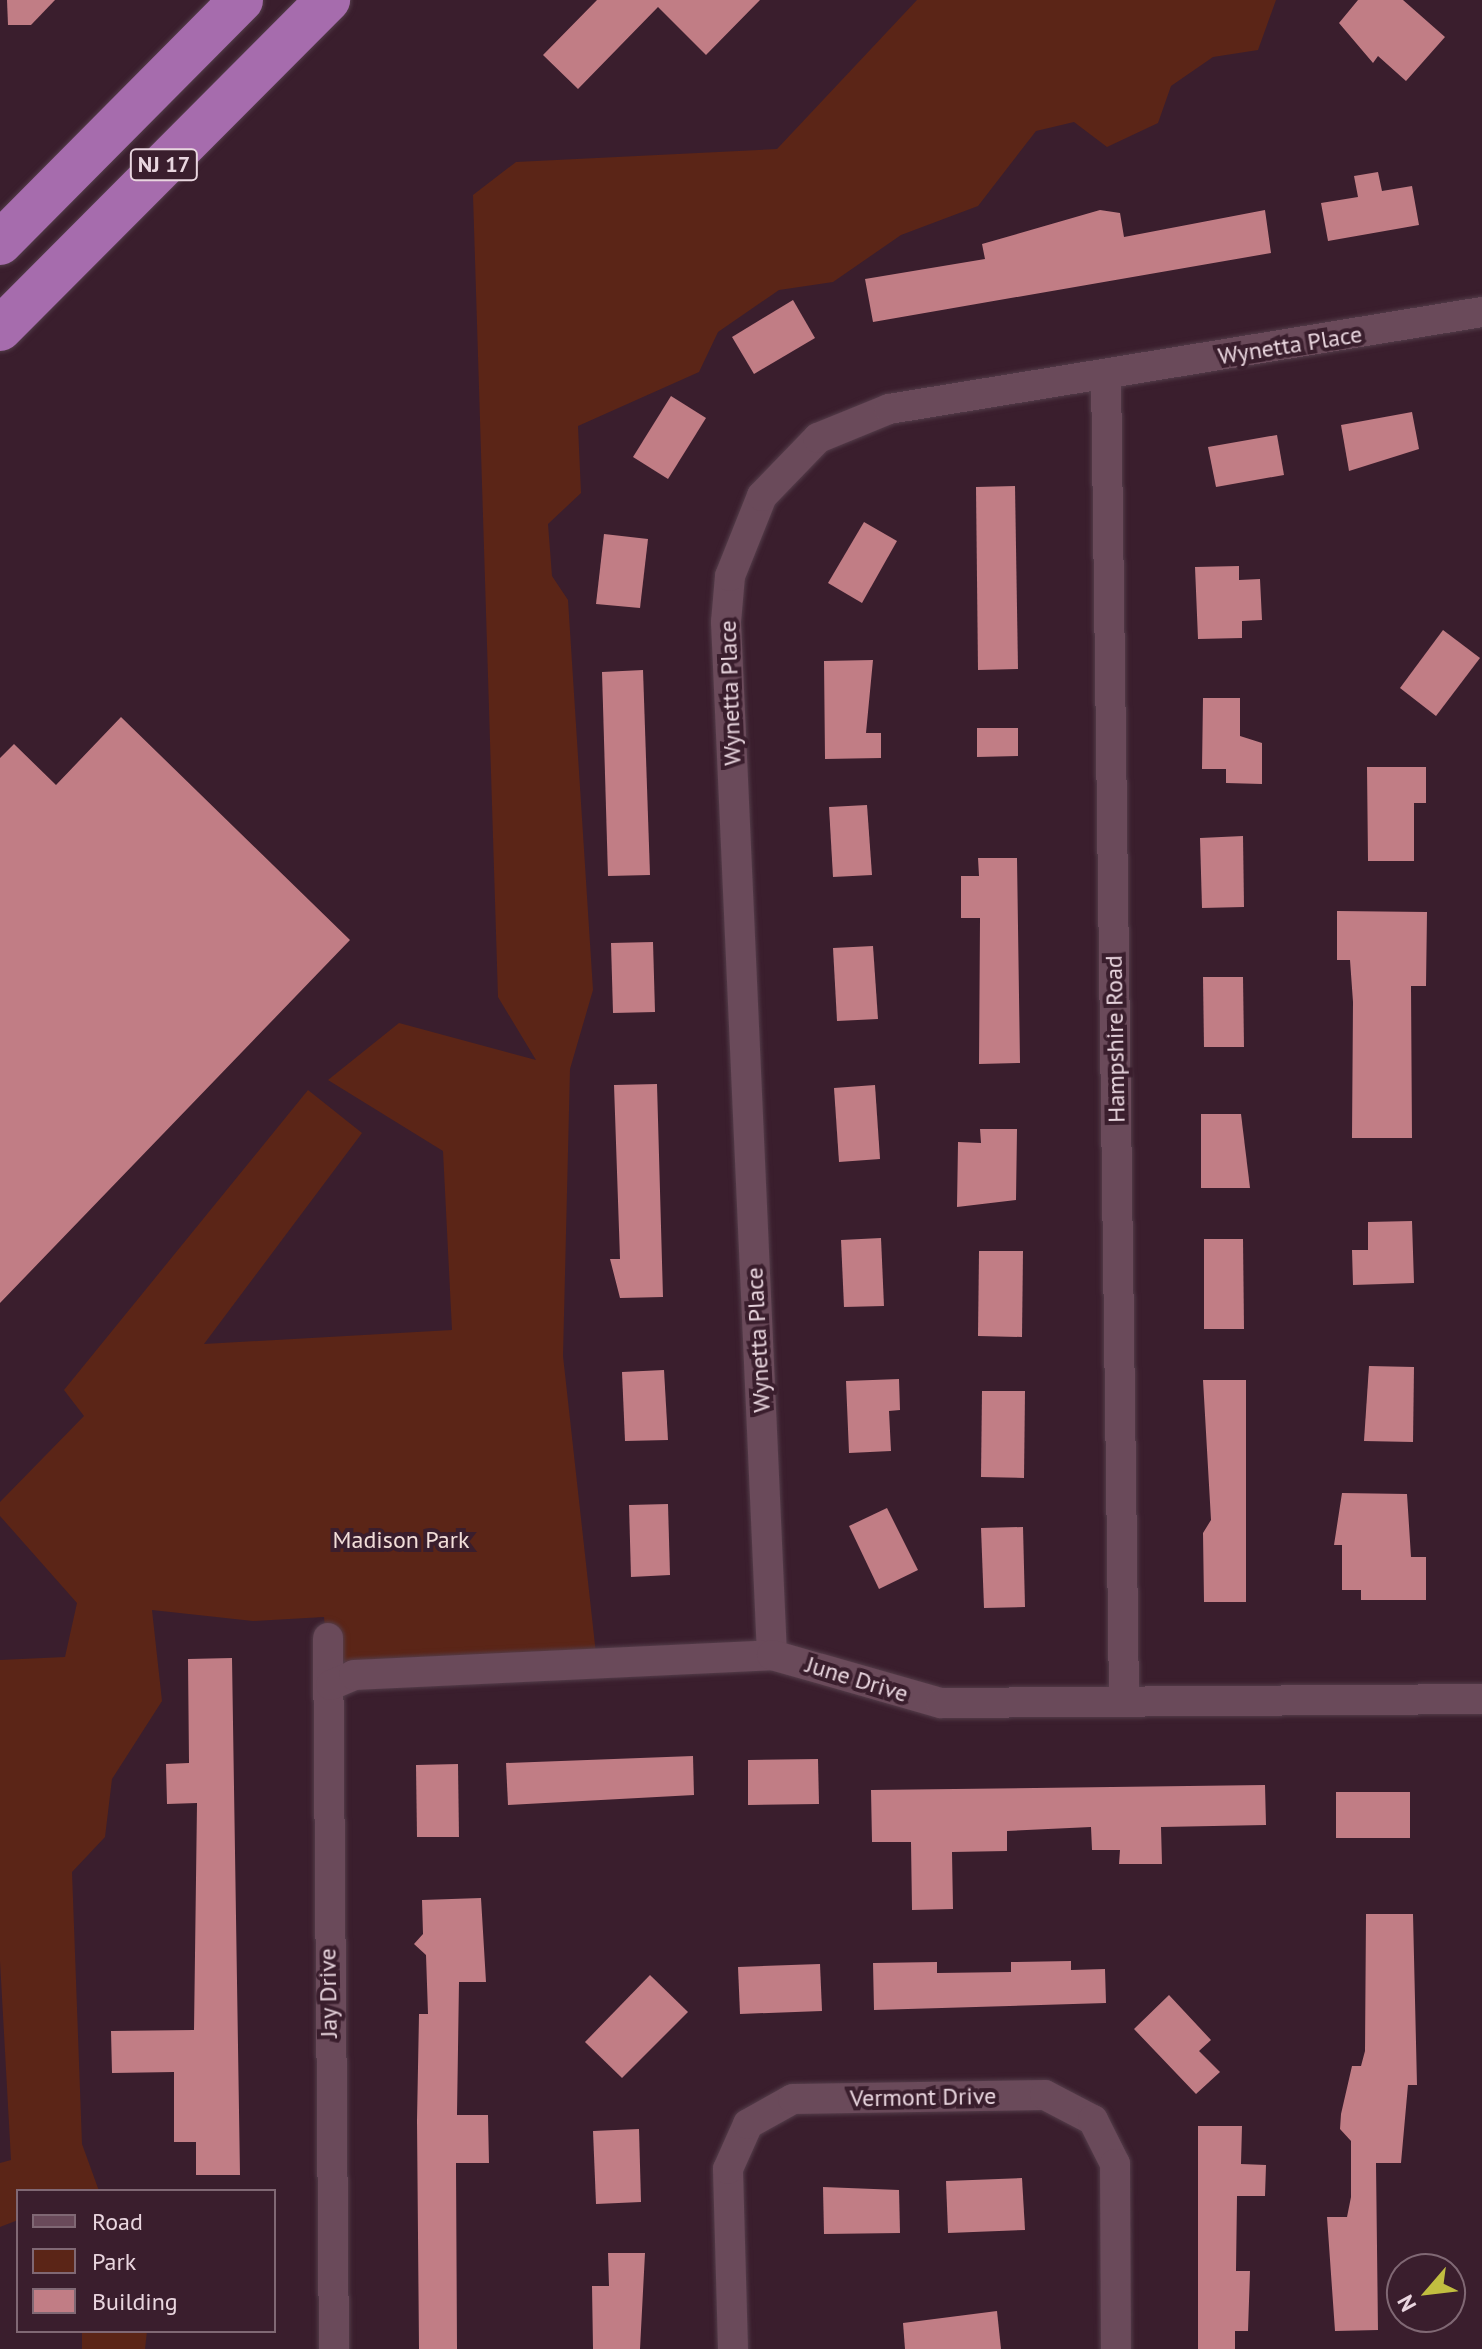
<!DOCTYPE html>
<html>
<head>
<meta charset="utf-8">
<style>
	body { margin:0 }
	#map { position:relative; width:1482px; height:2349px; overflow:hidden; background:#3a1e2d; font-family:"PT Sans",sans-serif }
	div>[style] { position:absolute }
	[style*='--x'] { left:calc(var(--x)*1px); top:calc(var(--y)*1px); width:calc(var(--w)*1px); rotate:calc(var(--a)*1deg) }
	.green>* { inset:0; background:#5b2517 }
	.building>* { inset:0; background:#c17d85 }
	.roads { filter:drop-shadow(0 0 2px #543d4a) drop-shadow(0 0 2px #543d4a) }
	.street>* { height:30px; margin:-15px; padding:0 15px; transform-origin:15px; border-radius:15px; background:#6a4a5a }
	.highway>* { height:44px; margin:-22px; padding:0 22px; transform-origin:22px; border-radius:22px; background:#a66cad }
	span { translate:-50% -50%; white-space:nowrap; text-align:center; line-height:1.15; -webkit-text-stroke:8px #3a1e2d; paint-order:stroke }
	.shield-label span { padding:2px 6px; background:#3a1e2d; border:2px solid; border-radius:6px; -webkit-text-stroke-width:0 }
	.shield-label { font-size:22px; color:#e9d6df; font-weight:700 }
	.street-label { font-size:24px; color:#e9d6df }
	.park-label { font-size:24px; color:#f2ded9 }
	.legend { position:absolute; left:16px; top:2189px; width:260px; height:144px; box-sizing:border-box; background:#3a1e2d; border:2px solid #806874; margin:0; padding:10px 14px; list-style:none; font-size:24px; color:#e9d6df }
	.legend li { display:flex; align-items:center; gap:16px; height:40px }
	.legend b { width:40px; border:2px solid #806874 }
	.north { position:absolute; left:1386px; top:2253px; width:80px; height:80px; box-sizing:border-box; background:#3a1e2d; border:2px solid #806874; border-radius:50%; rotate:242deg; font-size:22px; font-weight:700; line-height:32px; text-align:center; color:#e9d6df }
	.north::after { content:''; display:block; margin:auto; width:28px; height:36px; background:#c1be40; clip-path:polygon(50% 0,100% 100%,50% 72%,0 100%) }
</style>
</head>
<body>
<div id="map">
	<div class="green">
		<div style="clip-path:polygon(917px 0,1276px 0,1258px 50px,1213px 57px,1171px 86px,1158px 123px,1107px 147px,1074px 122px,1036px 131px,978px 206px,901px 235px,833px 282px,779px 290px,718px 332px,699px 372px,578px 426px,581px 493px,548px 524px,552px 576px,568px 600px,593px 990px,570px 1069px,563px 1356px,597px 1663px,331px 1685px,324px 1617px,253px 1621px,152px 1610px,162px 1701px,112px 1779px,105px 1837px,72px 1872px,82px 2144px,99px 2191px,18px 2191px,18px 2220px,0 2227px,0 2163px,11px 2160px,0 1961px,0 1660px,65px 1657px,77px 1603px,0 1516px,0 1502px,84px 1416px,64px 1390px,308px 1090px,362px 1133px,204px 1344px,452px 1330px,443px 1151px,328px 1080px,399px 1023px,536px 1060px,498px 997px,473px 195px,516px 162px,777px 149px)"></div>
		<div style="clip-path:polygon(82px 2331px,147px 2331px,145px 2349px,82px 2349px)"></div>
	</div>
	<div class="building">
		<div style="clip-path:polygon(7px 0,55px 0,31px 25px,8px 25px)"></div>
		<div style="clip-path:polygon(597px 0,760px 0,706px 55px,658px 7px,578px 89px,543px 55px)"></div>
		<div style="clip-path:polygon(1358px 0,1403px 0,1445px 37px,1406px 81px,1378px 56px,1373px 63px,1339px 23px)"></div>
		<div style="clip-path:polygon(1378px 172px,1382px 191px,1412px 186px,1419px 225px,1328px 241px,1321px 203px,1358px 197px,1354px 176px)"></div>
		<div style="clip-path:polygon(1100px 210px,1120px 213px,1124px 237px,1265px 210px,1271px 253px,873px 322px,865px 279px,985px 259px,982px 244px)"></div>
		<div style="clip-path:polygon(793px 300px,815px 338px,754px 374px,732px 337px)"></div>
		<div style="clip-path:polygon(671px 396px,706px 418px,668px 479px,633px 457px)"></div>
		<div style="clip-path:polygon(1412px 412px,1419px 449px,1349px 471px,1341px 425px)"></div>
		<div style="clip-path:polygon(1277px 435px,1284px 475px,1216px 487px,1208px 447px)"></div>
		<div style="clip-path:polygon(1015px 486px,1018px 669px,978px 670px,976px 487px)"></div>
		<div style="clip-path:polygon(864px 522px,897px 541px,862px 603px,828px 583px)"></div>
		<div style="clip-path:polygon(604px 534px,648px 539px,640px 608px,596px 604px)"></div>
		<div style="clip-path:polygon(1239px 566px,1239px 580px,1260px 579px,1262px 620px,1242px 621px,1242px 638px,1198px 639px,1195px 567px)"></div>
		<div style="clip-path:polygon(1443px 630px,1480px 658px,1436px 716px,1400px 688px)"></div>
		<div style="clip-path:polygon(873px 660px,866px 733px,881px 733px,881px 758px,825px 759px,824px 661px)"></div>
		<div style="clip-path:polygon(643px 670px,650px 875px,608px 876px,602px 672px)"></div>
		<div style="clip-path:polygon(1203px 698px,1240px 698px,1240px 736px,1262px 743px,1262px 784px,1226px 783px,1226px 769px,1202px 769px)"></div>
		<div style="clip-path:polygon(121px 717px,350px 940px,0 1303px,0 758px,14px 744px,56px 785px)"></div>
		<div style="clip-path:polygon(977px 728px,1018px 728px,1018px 756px,977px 757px)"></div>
		<div style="clip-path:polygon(1367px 767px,1426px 767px,1426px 803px,1414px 803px,1414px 861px,1368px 861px)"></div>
		<div style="clip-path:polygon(867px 805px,872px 875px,833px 877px,829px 807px)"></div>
		<div style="clip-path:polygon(1243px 836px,1244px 907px,1202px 908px,1200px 838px)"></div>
		<div style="clip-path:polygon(978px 858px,1017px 858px,1020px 1063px,979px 1064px,980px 918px,961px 918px,961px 876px,979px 876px)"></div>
		<div style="clip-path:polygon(1337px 911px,1427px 912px,1426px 986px,1411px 986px,1412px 1138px,1352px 1138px,1353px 1002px,1350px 960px,1337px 960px)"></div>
		<div style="clip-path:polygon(653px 942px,655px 1012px,613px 1013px,611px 943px)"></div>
		<div style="clip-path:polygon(873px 946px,878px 1019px,837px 1021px,833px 948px)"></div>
		<div style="clip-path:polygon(1203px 977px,1243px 977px,1244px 1047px,1204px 1047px)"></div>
		<div style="clip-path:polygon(657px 1084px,663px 1297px,620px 1298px,610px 1259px,620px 1259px,614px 1085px)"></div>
		<div style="clip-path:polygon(875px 1085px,880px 1159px,839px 1162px,834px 1088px)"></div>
		<div style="clip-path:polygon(1201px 1114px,1241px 1114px,1250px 1188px,1201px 1188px)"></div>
		<div style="clip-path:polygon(980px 1129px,1017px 1129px,1016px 1200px,957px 1207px,958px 1142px,981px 1143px)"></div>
		<div style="clip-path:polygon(1412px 1221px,1414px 1283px,1353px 1285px,1352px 1250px,1368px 1250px,1368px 1222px)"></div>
		<div style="clip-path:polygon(881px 1238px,884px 1306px,844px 1307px,841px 1240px)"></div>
		<div style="clip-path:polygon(1204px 1239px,1243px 1239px,1244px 1329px,1204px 1329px)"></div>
		<div style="clip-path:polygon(979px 1251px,1023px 1251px,1022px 1337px,978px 1336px)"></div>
		<div style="clip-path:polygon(1369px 1366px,1414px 1367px,1413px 1442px,1364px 1441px)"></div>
		<div style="clip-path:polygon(664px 1370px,668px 1440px,625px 1441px,622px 1372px)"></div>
		<div style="clip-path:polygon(899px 1379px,900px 1410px,889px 1411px,891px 1451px,849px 1453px,846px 1381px)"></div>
		<div style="clip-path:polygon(1203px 1380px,1246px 1380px,1246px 1602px,1204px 1602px,1203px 1533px,1211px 1520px)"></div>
		<div style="clip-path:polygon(982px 1391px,1025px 1391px,1024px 1478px,981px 1477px)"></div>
		<div style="clip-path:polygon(1342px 1493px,1407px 1494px,1411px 1557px,1426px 1557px,1426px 1600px,1361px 1600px,1361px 1590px,1342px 1590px,1342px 1545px,1334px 1545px)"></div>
		<div style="clip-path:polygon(668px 1504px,670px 1575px,631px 1577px,629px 1505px)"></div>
		<div style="clip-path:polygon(887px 1508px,918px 1570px,879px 1589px,849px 1526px)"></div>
		<div style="clip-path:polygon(1023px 1527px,1025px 1607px,984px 1608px,981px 1528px)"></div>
		<div style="clip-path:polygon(232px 1658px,240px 2175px,196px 2175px,196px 2142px,174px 2142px,174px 2072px,112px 2073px,111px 2031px,194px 2030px,197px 1803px,167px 1804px,166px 1764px,189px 1763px,188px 1659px)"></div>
		<div style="clip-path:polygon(693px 1756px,694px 1795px,508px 1805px,506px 1763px)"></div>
		<div style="clip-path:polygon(818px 1759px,819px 1804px,748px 1805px,748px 1760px)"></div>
		<div style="clip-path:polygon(458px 1764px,459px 1837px,417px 1837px,416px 1765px)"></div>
		<div style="clip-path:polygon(1265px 1785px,1266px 1825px,1161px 1827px,1162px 1864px,1119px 1864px,1120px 1850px,1092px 1850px,1091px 1827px,1007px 1831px,1007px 1851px,952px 1852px,953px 1909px,912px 1910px,911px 1842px,872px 1842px,871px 1790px)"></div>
		<div style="clip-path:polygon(1336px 1792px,1410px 1792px,1410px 1838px,1336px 1838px)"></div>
		<div style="clip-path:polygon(481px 1898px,486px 1982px,459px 1982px,457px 2115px,488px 2115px,489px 2163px,456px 2163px,457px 2349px,419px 2349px,417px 2121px,419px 2014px,428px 2014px,426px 1955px,414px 1944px,423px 1934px,422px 1900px)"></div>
		<div style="clip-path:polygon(1366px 1914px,1413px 1914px,1417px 2085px,1408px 2085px,1401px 2163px,1376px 2163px,1378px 2330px,1335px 2331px,1327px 2217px,1347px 2217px,1351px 2197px,1351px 2141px,1340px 2129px,1341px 2114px,1352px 2066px,1361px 2066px,1365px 2051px)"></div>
		<div style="clip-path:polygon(1071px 1961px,1071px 1970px,1105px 1969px,1106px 2003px,874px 2010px,873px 1963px,937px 1962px,937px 1973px,1011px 1972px,1011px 1962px)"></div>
		<div style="clip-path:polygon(820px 1964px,822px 2011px,740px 2014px,738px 1967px)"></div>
		<div style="clip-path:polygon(650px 1975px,688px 2012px,622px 2078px,585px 2042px)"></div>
		<div style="clip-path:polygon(1169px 1995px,1211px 2040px,1199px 2051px,1220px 2072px,1196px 2094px,1134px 2029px)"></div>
		<div style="clip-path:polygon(1198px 2126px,1242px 2126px,1241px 2164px,1266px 2165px,1265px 2196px,1237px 2196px,1236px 2271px,1250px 2271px,1248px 2331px,1235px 2331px,1235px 2349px,1198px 2349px)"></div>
		<div style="clip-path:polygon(639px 2129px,641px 2202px,596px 2204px,593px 2131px)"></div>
		<div style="clip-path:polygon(1022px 2178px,1025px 2230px,948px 2233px,946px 2181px)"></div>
		<div style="clip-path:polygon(823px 2187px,899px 2190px,900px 2233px,824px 2234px)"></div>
		<div style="clip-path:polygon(608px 2253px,645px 2253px,640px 2349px,593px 2349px,592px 2286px,609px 2286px)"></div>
		<div style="clip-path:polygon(997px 2311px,1001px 2349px,905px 2349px,903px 2323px)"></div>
	</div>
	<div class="roads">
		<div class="street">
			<div style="--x:1106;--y:375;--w:1327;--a:89.22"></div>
			<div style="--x:328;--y:1638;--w:711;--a:89.52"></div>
			<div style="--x:772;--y:1655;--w:1034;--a:-92.55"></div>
			<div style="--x:726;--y:622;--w:46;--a:-85"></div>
			<div style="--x:730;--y:576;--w:86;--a:-68.2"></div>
			<div style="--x:762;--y:496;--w:81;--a:-46"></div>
			<div style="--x:818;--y:438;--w:77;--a:-22.2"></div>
			<div style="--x:889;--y:409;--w:601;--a:-9.29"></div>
			<div style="--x:331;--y:1685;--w:25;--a:-23"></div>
			<div style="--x:354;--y:1675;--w:418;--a:-2.7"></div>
			<div style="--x:772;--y:1655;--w:176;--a:15.9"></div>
			<div style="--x:941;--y:1703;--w:541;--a:-0.42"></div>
			<div style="--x:733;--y:2349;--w:180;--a:-91.6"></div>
			<div style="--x:728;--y:2169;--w:49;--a:-66"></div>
			<div style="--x:748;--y:2124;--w:51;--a:-29.1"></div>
			<div style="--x:793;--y:2099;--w:252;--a:-0.9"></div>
			<div style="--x:1045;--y:2095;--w:54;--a:27.5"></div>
			<div style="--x:1093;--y:2120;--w:49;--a:63.4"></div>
			<div style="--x:1115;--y:2164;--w:185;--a:89.7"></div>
		</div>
		<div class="highway">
			<div style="--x:0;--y:243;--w:342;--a:-45.2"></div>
			<div style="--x:0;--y:329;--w:465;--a:-45.1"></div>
		</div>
	</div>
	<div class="shield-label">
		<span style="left:164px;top:165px">NJ 17</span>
	</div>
	<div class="street-label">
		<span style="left:1290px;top:345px;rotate:-9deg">Wynetta Place</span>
		<span style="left:730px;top:693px;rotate:-92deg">Wynetta Place</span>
		<span style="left:1115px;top:1039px;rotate:-91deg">Hampshire Road</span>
		<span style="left:758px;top:1340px;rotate:-93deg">Wynetta Place</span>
		<span style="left:857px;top:1679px;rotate:17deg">June Drive</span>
		<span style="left:328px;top:1993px;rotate:-91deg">Jay Drive</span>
		<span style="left:923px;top:2097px;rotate:-1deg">Vermont Drive</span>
	</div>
	<div class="park-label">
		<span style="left:401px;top:1540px">Madison Park</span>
	</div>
	<ul class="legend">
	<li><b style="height:10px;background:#6a4a5a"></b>Road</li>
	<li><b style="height:22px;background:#5b2517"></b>Park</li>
	<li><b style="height:22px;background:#c17d85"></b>Building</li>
	</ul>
	<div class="north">N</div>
</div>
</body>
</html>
